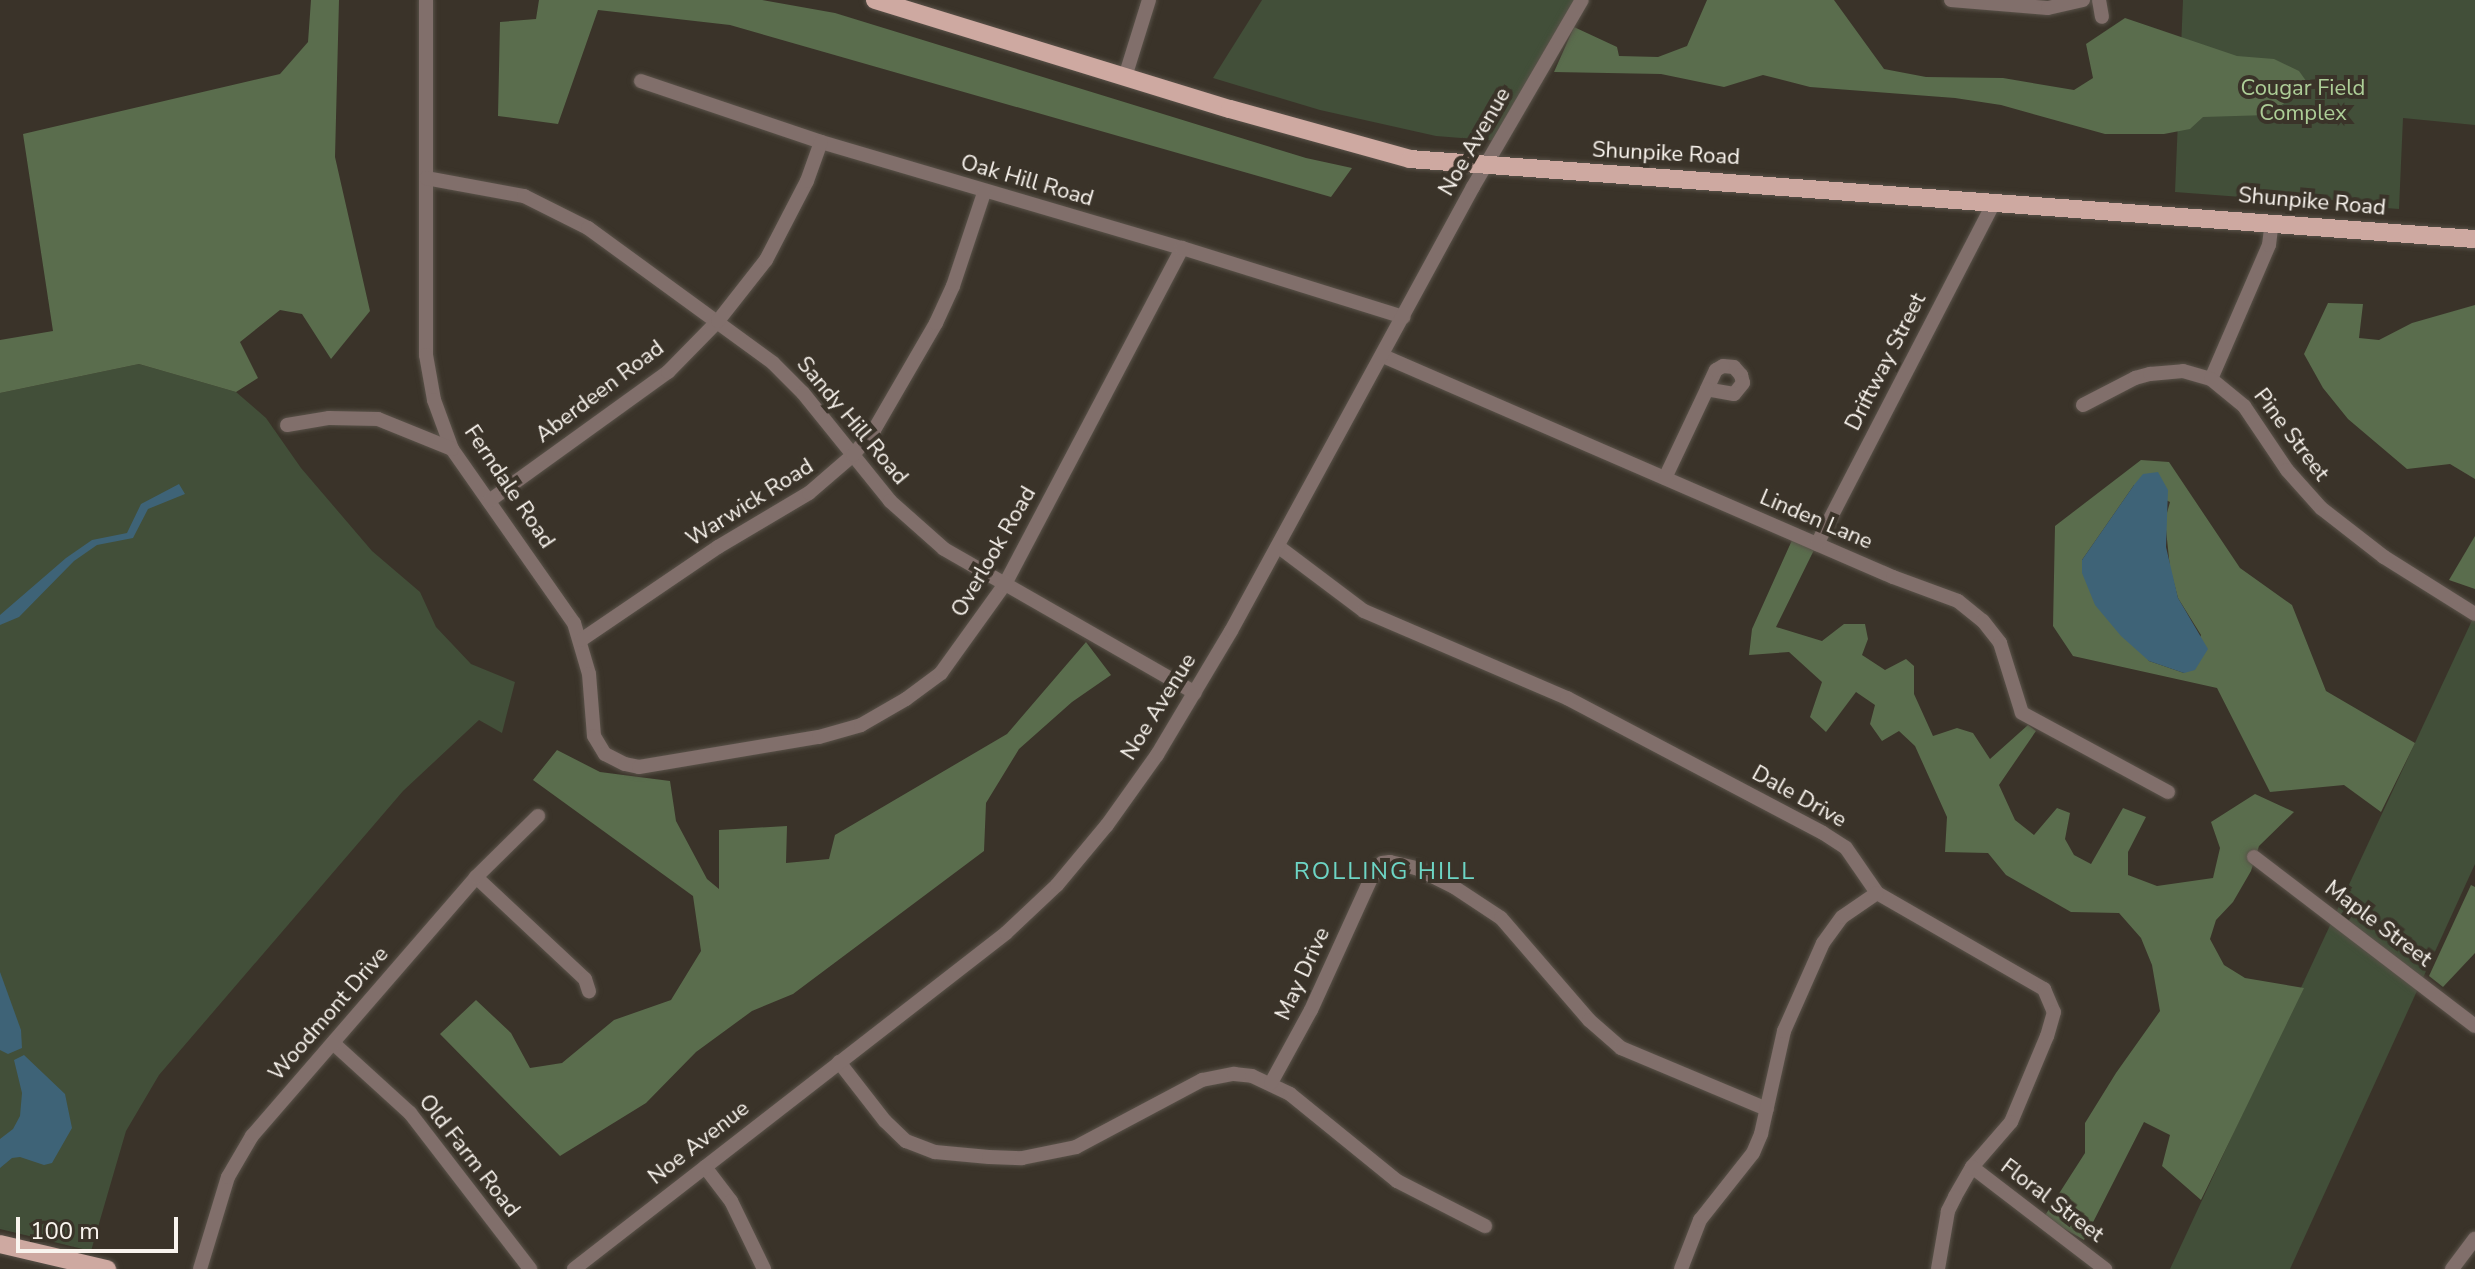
<!DOCTYPE html>
<html>
<head>
<meta charset="utf-8">
<style>
	body { margin:0 }
	#map { position:relative; width:2475px; height:1269px; overflow:hidden; background:#3a3329; font-family:"Nunito Sans",sans-serif }
	div>[style] { position:absolute }
	[style*='--x'] { left:calc(var(--x)*1px); top:calc(var(--y)*1px); width:calc(var(--w)*1px); rotate:calc(var(--a)*1deg) }
	.green>* { inset:0; background:#424f39 }
	.forest>* { inset:0; background:#5a6d4d }
	.water>* { inset:0; background:#3e6377 }
	.roads { filter:drop-shadow(0 0 2px #595249) drop-shadow(0 0 2px #595249) }
	.minor>* { height:14px; margin:-7px; padding:0 7px; transform-origin:7px; border-radius:7px; background:#816f6b }
	.major>* { height:18px; margin:-9px; padding:0 9px; transform-origin:9px; border-radius:9px; background:#cea9a1 }
	span { translate:-50% -50%; white-space:nowrap; text-align:center; line-height:1.15; -webkit-text-stroke:8px #3a3329; paint-order:stroke }
	.park-label { font-size:22px; color:#adce97 }
	.street-label { font-size:22px; color:#f9f4ee }
	.neighbourhood-label { font-size:24px; color:#6dd5c5; letter-spacing:2px }
	.scale { position:absolute; left:16px; top:1217px; width:162px; height:36px; box-sizing:border-box; border:4px solid #f9f4ee; border-top:0; padding-left:10px; font-size:24px; line-height:28px; white-space:nowrap; color:#f9f4ee; -webkit-text-stroke:6px #3a3329; paint-order:stroke }
</style>
</head>
<body>
<div id="map">
	<div class="green">
		<div style="clip-path:polygon(1262px 0,1580px 0,1499px 141px,1436px 136px,1320px 110px,1213px 78px)"></div>
		<div style="clip-path:polygon(2183px 0,2475px 0,2475px 125px,2403px 118px,2399px 209px,2175px 192px)"></div>
		<div style="clip-path:polygon(139px 364px,236px 392px,266px 418px,301px 468px,372px 551px,420px 592px,436px 627px,471px 664px,515px 682px,502px 733px,479px 720px,403px 791px,159px 1075px,126px 1131px,91px 1251px,0 1229px,0 393px)"></div>
		<div style="clip-path:polygon(2475px 614px,2475px 864px,2290px 1269px,2170px 1269px)"></div>
	</div>
	<div class="forest">
		<div style="clip-path:polygon(311px 0,339px 0,335px 157px,370px 311px,331px 359px,302px 314px,280px 310px,240px 342px,258px 378px,236px 392px,139px 364px,0 393px,0 340px,53px 331px,23px 134px,280px 74px,308px 42px)"></div>
		<div style="clip-path:polygon(539px 0,762px 0,835px 13px,1306px 158px,1352px 168px,1331px 197px,730px 25px,598px 10px,558px 124px,498px 116px,500px 22px,536px 19px)"></div>
		<div style="clip-path:polygon(1707px 0,1834px 0,1884px 69px,1926px 77px,2003px 78px,2074px 90px,2093px 78px,2086px 44px,2125px 18px,2237px 56px,2274px 59px,2299px 71px,2309px 85px,2268px 115px,2203px 117px,2190px 129px,2164px 134px,2105px 134px,2001px 105px,1955px 98px,1810px 87px,1763px 75px,1724px 87px,1661px 74px,1554px 72px,1574px 27px,1617px 47px,1619px 56px,1658px 57px,1687px 46px)"></div>
		<div style="clip-path:polygon(2328px 303px,2363px 304px,2359px 338px,2379px 340px,2412px 323px,2475px 305px,2475px 479px,2450px 464px,2407px 469px,2348px 419px,2323px 388px,2304px 354px)"></div>
		<div style="clip-path:polygon(evenodd,2141px 460px,2169px 462px,2240px 568px,2292px 605px,2326px 691px,2415px 743px,2381px 812px,2344px 785px,2270px 792px,2217px 688px,2073px 656px,2053px 626px,2055px 526px,2141px 460px,2134px 485px,2170px 502px,2165px 520px,2170px 568px,2178px 598px,2201px 635px,2184px 673px,2149px 661px,2082px 560px,2134px 485px)"></div>
		<div style="clip-path:polygon(2475px 536px,2475px 589px,2449px 580px)"></div>
		<div style="clip-path:polygon(1793px 538px,1814px 550px,1776px 627px,1822px 641px,1844px 624px,1865px 624px,1868px 639px,1862px 655px,1885px 670px,1906px 659px,1914px 666px,1914px 694px,1933px 736px,1957px 728px,1973px 733px,1990px 759px,2028px 725px,2036px 731px,1999px 785px,2015px 820px,2034px 835px,2057px 808px,2070px 813px,2065px 839px,2074px 855px,2091px 864px,2123px 808px,2146px 817px,2128px 852px,2128px 875px,2157px 886px,2213px 878px,2220px 848px,2211px 822px,2255px 794px,2294px 812px,2259px 846px,2251px 871px,2233px 902px,2216px 920px,2210px 939px,2224px 965px,2245px 978px,2304px 988px,2201px 1200px,2162px 1166px,2170px 1135px,2144px 1122px,2084px 1240px,2044px 1217px,2085px 1153px,2085px 1123px,2116px 1073px,2160px 1011px,2152px 965px,2141px 938px,2119px 913px,2071px 912px,2006px 875px,1988px 853px,1945px 852px,1947px 817px,1915px 746px,1899px 731px,1882px 741px,1870px 724px,1875px 705px,1856px 692px,1826px 732px,1810px 717px,1822px 682px,1789px 652px,1749px 655px,1752px 629px)"></div>
		<div style="clip-path:polygon(1086px 642px,1111px 675px,1072px 702px,1019px 749px,986px 803px,984px 851px,793px 994px,752px 1011px,696px 1052px,646px 1103px,560px 1156px,440px 1034px,476px 1000px,511px 1033px,530px 1068px,562px 1063px,614px 1020px,671px 1000px,701px 951px,693px 896px,533px 780px,557px 750px,600px 772px,670px 781px,676px 821px,707px 879px,719px 889px,719px 830px,787px 826px,786px 863px,829px 859px,835px 835px,1007px 734px)"></div>
		<div style="clip-path:polygon(2471px 885px,2475px 887px,2475px 953px,2443px 987px,2429px 976px)"></div>
	</div>
	<div class="water">
		<div style="clip-path:polygon(2158px 472px,2168px 490px,2166px 547px,2178px 598px,2208px 649px,2195px 670px,2184px 673px,2149px 661px,2121px 636px,2095px 605px,2082px 573px,2082px 560px,2134px 485px,2143px 474px)"></div>
		<div style="clip-path:polygon(179px 484px,185px 494px,148px 509px,133px 538px,97px 545px,74px 561px,19px 617px,0 625px,0 615px,66px 558px,92px 540px,127px 533px,141px 504px)"></div>
		<div style="clip-path:polygon(0 972px,21px 1030px,22px 1048px,8px 1054px,0 1050px)"></div>
		<div style="clip-path:polygon(24px 1055px,65px 1094px,72px 1128px,52px 1163px,44px 1165px,20px 1157px,12px 1158px,0 1168px,0 1139px,13px 1129px,20px 1116px,22px 1093px,14px 1060px)"></div>
	</div>
	<div class="roads">
		<div class="minor">
			<div style="--x:426;--y:0;--w:355;--a:90"></div>
			<div style="--x:426;--y:355;--w:46;--a:79.9"></div>
			<div style="--x:434;--y:400;--w:52;--a:69.8"></div>
			<div style="--x:452;--y:449;--w:213;--a:55"></div>
			<div style="--x:574;--y:623;--w:53;--a:73.6"></div>
			<div style="--x:589;--y:674;--w:62;--a:85.4"></div>
			<div style="--x:594;--y:736;--w:21;--a:59"></div>
			<div style="--x:605;--y:754;--w:22;--a:27"></div>
			<div style="--x:625;--y:764;--w:14;--a:12"></div>
			<div style="--x:639;--y:767;--w:182;--a:-9.5"></div>
			<div style="--x:819;--y:737;--w:44;--a:-15.9"></div>
			<div style="--x:861;--y:725;--w:52;--a:-30"></div>
			<div style="--x:906;--y:699;--w:44;--a:-36.6"></div>
			<div style="--x:941;--y:673;--w:110;--a:-54.3"></div>
			<div style="--x:1005;--y:584;--w:380;--a:-62.2"></div>
			<div style="--x:1951;--y:0;--w:97;--a:4.7"></div>
			<div style="--x:2048;--y:8;--w:36;--a:-13"></div>
			<div style="--x:2099;--y:0;--w:17;--a:80"></div>
			<div style="--x:1125;--y:77;--w:81;--a:-72.7"></div>
			<div style="--x:641;--y:81;--w:190;--a:18.7"></div>
			<div style="--x:821;--y:142;--w:376;--a:16.4"></div>
			<div style="--x:1182;--y:248;--w:232;--a:17.3"></div>
			<div style="--x:426;--y:178;--w:100;--a:10.4"></div>
			<div style="--x:524;--y:196;--w:72;--a:26.6"></div>
			<div style="--x:588;--y:228;--w:229;--a:36.1"></div>
			<div style="--x:773;--y:363;--w:42;--a:45"></div>
			<div style="--x:803;--y:393;--w:139;--a:51.1"></div>
			<div style="--x:890;--y:501;--w:72;--a:41.6"></div>
			<div style="--x:944;--y:549;--w:289;--a:29.8"></div>
			<div style="--x:1383;--y:356;--w:556;--a:23.43"></div>
			<div style="--x:1893;--y:577;--w:69;--a:20.3"></div>
			<div style="--x:1958;--y:601;--w:32;--a:39"></div>
			<div style="--x:1983;--y:621;--w:28;--a:52"></div>
			<div style="--x:2000;--y:643;--w:73;--a:72.6"></div>
			<div style="--x:2022;--y:713;--w:166;--a:28.4"></div>
			<div style="--x:1723;--y:366;--w:11;--a:5"></div>
			<div style="--x:1734;--y:367;--w:11;--a:49"></div>
			<div style="--x:1741;--y:375;--w:8;--a:76"></div>
			<div style="--x:1743;--y:383;--w:14;--a:129"></div>
			<div style="--x:1734;--y:394;--w:27;--a:-170"></div>
			<div style="--x:1707;--y:389;--w:21;--a:-65"></div>
			<div style="--x:1716;--y:370;--w:8;--a:-30"></div>
			<div style="--x:2211;--y:379;--w:146;--a:-66.6"></div>
			<div style="--x:2269;--y:245;--w:23;--a:-83"></div>
			<div style="--x:2083;--y:405;--w:59;--a:-27.4"></div>
			<div style="--x:2135;--y:378;--w:16;--a:-15"></div>
			<div style="--x:2150;--y:374;--w:33;--a:-5"></div>
			<div style="--x:2183;--y:371;--w:29;--a:16"></div>
			<div style="--x:2211;--y:379;--w:43;--a:39.3"></div>
			<div style="--x:2244;--y:406;--w:77;--a:56.1"></div>
			<div style="--x:2287;--y:470;--w:51;--a:48.2"></div>
			<div style="--x:2321;--y:508;--w:80;--a:37.9"></div>
			<div style="--x:2384;--y:557;--w:107;--a:32.1"></div>
			<div style="--x:287;--y:425;--w:43;--a:-9.5"></div>
			<div style="--x:329;--y:418;--w:49;--a:1.2"></div>
			<div style="--x:378;--y:419;--w:80;--a:22.1"></div>
			<div style="--x:1665;--y:478;--w:98;--a:-64.7"></div>
			<div style="--x:489;--y:501;--w:221;--a:-35.8"></div>
			<div style="--x:668;--y:372;--w:71;--a:-45.6"></div>
			<div style="--x:718;--y:321;--w:78;--a:-51.8"></div>
			<div style="--x:766;--y:260;--w:89;--a:-62.6"></div>
			<div style="--x:807;--y:181;--w:41;--a:-70.3"></div>
			<div style="--x:1817;--y:544;--w:386;--a:-62.6"></div>
			<div style="--x:1279;--y:547;--w:106;--a:37"></div>
			<div style="--x:1364;--y:611;--w:221;--a:23.2"></div>
			<div style="--x:1567;--y:698;--w:289;--a:27.8"></div>
			<div style="--x:1823;--y:833;--w:27;--a:33"></div>
			<div style="--x:1846;--y:848;--w:55;--a:55.4"></div>
			<div style="--x:1877;--y:893;--w:193;--a:29.9"></div>
			<div style="--x:2044;--y:989;--w:25;--a:67"></div>
			<div style="--x:2054;--y:1012;--w:25;--a:106"></div>
			<div style="--x:2047;--y:1036;--w:93;--a:112.7"></div>
			<div style="--x:2011;--y:1122;--w:60;--a:130.9"></div>
			<div style="--x:1972;--y:1167;--w:34;--a:120"></div>
			<div style="--x:1955;--y:1197;--w:16;--a:117"></div>
			<div style="--x:1948;--y:1211;--w:59;--a:99.8"></div>
			<div style="--x:581;--y:640;--w:166;--a:-34.2"></div>
			<div style="--x:718;--y:547;--w:106;--a:-30.7"></div>
			<div style="--x:809;--y:493;--w:58;--a:-40.8"></div>
			<div style="--x:853;--y:455;--w:33;--a:-50"></div>
			<div style="--x:874;--y:430;--w:124;--a:-59.9"></div>
			<div style="--x:936;--y:323;--w:41;--a:-65.3"></div>
			<div style="--x:953;--y:286;--w:98;--a:-71.6"></div>
			<div style="--x:2254;--y:857;--w:278;--a:37.4"></div>
			<div style="--x:476;--y:877;--w:149;--a:43.1"></div>
			<div style="--x:585;--y:979;--w:13;--a:72"></div>
			<div style="--x:333;--y:1043;--w:104;--a:42.3"></div>
			<div style="--x:410;--y:1113;--w:197;--a:52.4"></div>
			<div style="--x:839;--y:1062;--w:75;--a:52.1"></div>
			<div style="--x:885;--y:1121;--w:29;--a:44"></div>
			<div style="--x:906;--y:1141;--w:31;--a:21"></div>
			<div style="--x:935;--y:1152;--w:54;--a:5.3"></div>
			<div style="--x:989;--y:1157;--w:33;--a:2"></div>
			<div style="--x:1022;--y:1158;--w:55;--a:-11.5"></div>
			<div style="--x:1076;--y:1147;--w:143;--a:-28"></div>
			<div style="--x:1202;--y:1080;--w:33;--a:-11"></div>
			<div style="--x:1234;--y:1074;--w:18;--a:6"></div>
			<div style="--x:1252;--y:1076;--w:42;--a:25.3"></div>
			<div style="--x:1290;--y:1094;--w:138;--a:39.1"></div>
			<div style="--x:1397;--y:1181;--w:99;--a:27.1"></div>
			<div style="--x:1271;--y:1083;--w:83;--a:-61.3"></div>
			<div style="--x:1311;--y:1010;--w:147;--a:-65.5"></div>
			<div style="--x:1372;--y:876;--w:16;--a:-52"></div>
			<div style="--x:1382;--y:863;--w:8;--a:-7"></div>
			<div style="--x:1390;--y:862;--w:27;--a:13"></div>
			<div style="--x:1416;--y:868;--w:42;--a:26.6"></div>
			<div style="--x:1454;--y:887;--w:56;--a:33.4"></div>
			<div style="--x:1501;--y:918;--w:135;--a:49.2"></div>
			<div style="--x:1589;--y:1020;--w:43;--a:41.2"></div>
			<div style="--x:1621;--y:1048;--w:158;--a:22.7"></div>
			<div style="--x:705;--y:1167;--w:43;--a:52.6"></div>
			<div style="--x:731;--y:1201;--w:76;--a:64.1"></div>
			<div style="--x:1972;--y:1167;--w:168;--a:37.5"></div>
			<div style="--x:200;--y:1269;--w:96;--a:-73.1"></div>
			<div style="--x:228;--y:1177;--w:48;--a:-59.7"></div>
			<div style="--x:252;--y:1136;--w:342;--a:-49.1"></div>
			<div style="--x:476;--y:877;--w:87;--a:-44.5"></div>
			<div style="--x:574;--y:1269;--w:547;--a:-37.87"></div>
			<div style="--x:1006;--y:933;--w:70;--a:-43.3"></div>
			<div style="--x:1057;--y:885;--w:78;--a:-50.2"></div>
			<div style="--x:1107;--y:825;--w:86;--a:-54.5"></div>
			<div style="--x:1157;--y:755;--w:144;--a:-59.2"></div>
			<div style="--x:1231;--y:631;--w:506;--a:-61.41"></div>
			<div style="--x:1473;--y:187;--w:216;--a:-59.8"></div>
			<div style="--x:1681;--y:1269;--w:53;--a:-68.8"></div>
			<div style="--x:1700;--y:1220;--w:85;--a:-51.7"></div>
			<div style="--x:1753;--y:1153;--w:21;--a:-67"></div>
			<div style="--x:1761;--y:1134;--w:106;--a:-77.4"></div>
			<div style="--x:1784;--y:1031;--w:96;--a:-66.1"></div>
			<div style="--x:1823;--y:943;--w:32;--a:-54"></div>
			<div style="--x:1842;--y:917;--w:42;--a:-34.4"></div>
			<div style="--x:2452;--y:1269;--w:38;--a:-53"></div>
		</div>
		<div class="major">
			<div style="--x:875;--y:0;--w:371;--a:17.1"></div>
			<div style="--x:1230;--y:109;--w:187;--a:15.5"></div>
			<div style="--x:1410;--y:159;--w:1068;--a:4.3"></div>
			<div style="--x:0;--y:1244;--w:110;--a:13.2"></div>
		</div>
	</div>
	<div class="park-label">
		<span style="left:2303px;top:101px">Cougar Field<br>Complex</span>
	</div>
	<div class="street-label">
		<span style="left:1475px;top:142px;rotate:-60deg">Noe Avenue</span>
		<span style="left:1666px;top:154px;rotate:3deg">Shunpike Road</span>
		<span style="left:1027px;top:181px;rotate:16deg">Oak Hill Road</span>
		<span style="left:2312px;top:202px;rotate:5deg">Shunpike Road</span>
		<span style="left:1886px;top:362px;rotate:-63deg">Driftway Street</span>
		<span style="left:600px;top:392px;rotate:-37deg">Aberdeen Road</span>
		<span style="left:852px;top:421px;rotate:50deg">Sandy Hill Road</span>
		<span style="left:2291px;top:435px;rotate:53deg">Pine Street</span>
		<span style="left:509px;top:487px;rotate:56deg">Ferndale Road</span>
		<span style="left:750px;top:503px;rotate:-32deg">Warwick Road</span>
		<span style="left:1816px;top:520px;rotate:23deg">Linden Lane</span>
		<span style="left:994px;top:552px;rotate:-60deg">Overlook Road</span>
		<span style="left:1159px;top:707px;rotate:-58deg">Noe Avenue</span>
		<span style="left:1799px;top:797px;rotate:29deg">Dale Drive</span>
		<span style="left:2378px;top:924px;rotate:37deg">Maple Street</span>
		<span style="left:1303px;top:974px;rotate:-65deg">May Drive</span>
		<span style="left:329px;top:1014px;rotate:-49deg">Woodmont Drive</span>
		<span style="left:699px;top:1143px;rotate:-38deg">Noe Avenue</span>
		<span style="left:469px;top:1156px;rotate:52deg">Old Farm Road</span>
		<span style="left:2052px;top:1201px;rotate:37deg">Floral Street</span>
	</div>
	<div class="neighbourhood-label">
		<span style="left:1385px;top:872px">ROLLING HILL</span>
	</div>
	<div class="scale">100 m</div>
</div>
</body>
</html>
